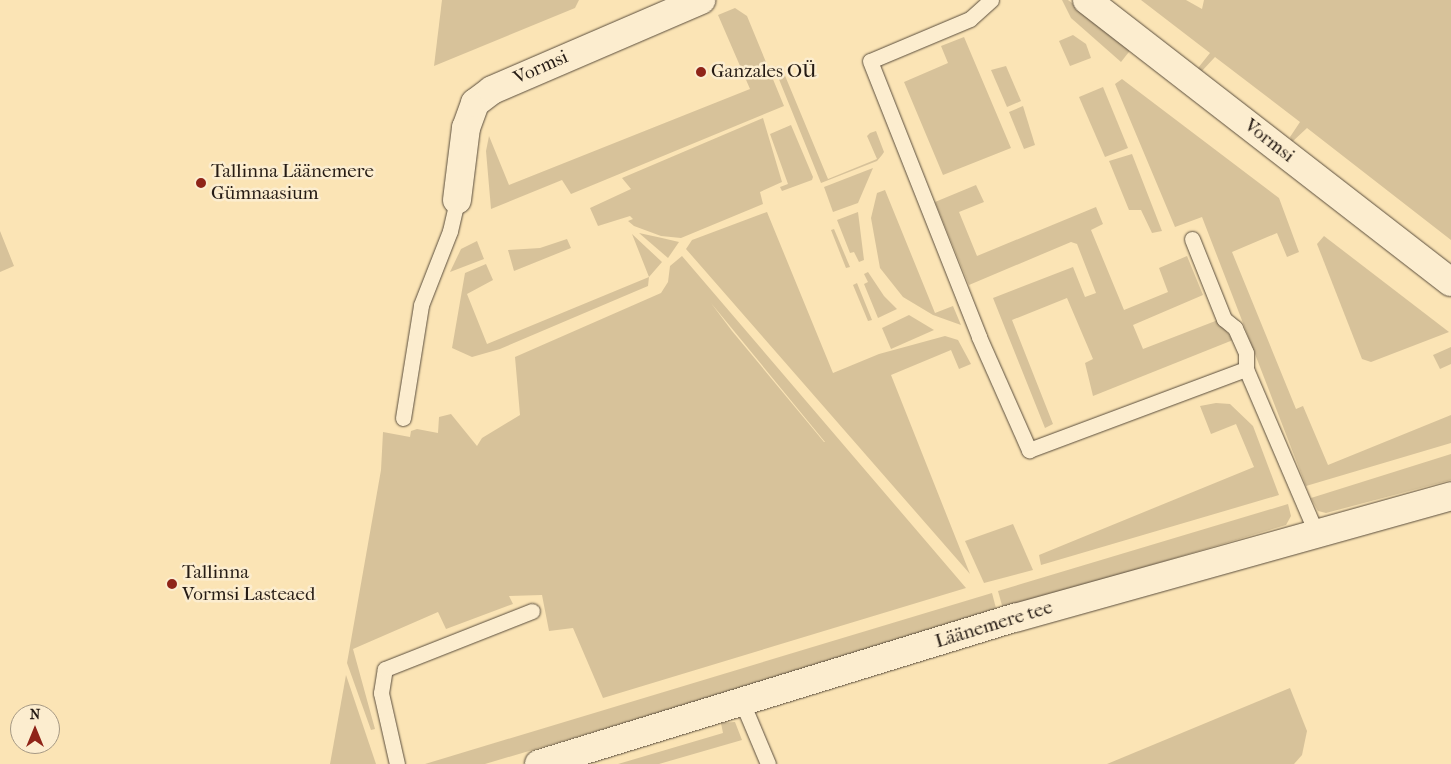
<!DOCTYPE html>
<html>
<head>
<meta charset="utf-8">
<style>
	body { margin:0 }
	#map { position:relative; width:1451px; height:764px; overflow:hidden; background:#fbe4b5; font-family:"IM FELL French Canon",serif }
	div>[style] { position:absolute }
	[style*='--x'] { left:calc(var(--x)*1px); top:calc(var(--y)*1px); width:calc(var(--w)*1px); rotate:calc(var(--a)*1deg) }
	.green>* { inset:0; background:#d7c29a }
	.roads { filter:drop-shadow(0 0 1px #5a4d3c) drop-shadow(0 0 1px #5a4d3c) }
	.service>* { height:15px; margin:-7.5px; padding:0 7.5px; transform-origin:7.5px; border-radius:7.5px; background:#fcedcf }
	.minor>* { height:28px; margin:-14px; padding:0 14px; transform-origin:14px; border-radius:14px; background:#fcedcf }
	.dots>* { width:14px; height:14px; translate:-50% -50%; box-sizing:border-box; border:2px solid #fcedcf; border-radius:50% }
	span { translate:-50% -50%; white-space:nowrap; text-align:center; line-height:1.15; -webkit-text-stroke:5px #fcedcf; paint-order:stroke }
	.street-label { font-size:19px; color:#251b14 }
	.poi-label { font-size:19px; color:#251b14 }
	.left { translate:0 -50%; text-align:left }
	.north { position:absolute; left:10px; top:704px; width:50px; height:50px; box-sizing:border-box; background:#fcedcf; border:1px solid #a69984; border-radius:50%; rotate:0deg; font-size:14px; font-weight:700; line-height:20px; text-align:center; color:#251b14 }
	.north::after { content:''; display:block; margin:auto; width:18px; height:22px; background:#8f2418; clip-path:polygon(50% 0,100% 100%,50% 72%,0 100%) }
</style>
</head>
<body>
<div id="map">
	<div class="green">
		<div style="clip-path:polygon(442px 0,579px 0,575px 8px,434px 66px)"></div>
		<div style="clip-path:polygon(1062px 0,1068px 0,1132px 48px,1121px 62px,1071px 18px)"></div>
		<div style="clip-path:polygon(1141px 0,1186px 0,1202px 9px,1204px 0,1451px 0,1451px 240px,1307px 128px,1292px 142px,1290px 137px,1300px 122px,1215px 57px,1201px 72px,1198px 68px,1210px 53px)"></div>
		<div style="clip-path:polygon(735px 8px,747px 16px,784px 106px,571px 194px,562px 180px,491px 209px,486px 151px,489px 136px,509px 185px,750px 89px,718px 15px)"></div>
		<div style="clip-path:polygon(1073px 35px,1086px 44px,1091px 58px,1070px 66px,1059px 41px)"></div>
		<div style="clip-path:polygon(964px 37px,1011px 148px,943px 175px,904px 82px,948px 63px,941px 46px)"></div>
		<div style="clip-path:polygon(781px 66px,828px 179px,877px 159px,867px 136px,870px 133px,876px 131px,884px 152px,882px 155px,877px 161px,821px 183px,774px 67px)"></div>
		<div style="clip-path:polygon(1006px 66px,1021px 101px,1007px 107px,991px 70px)"></div>
		<div style="clip-path:polygon(1122px 79px,1279px 198px,1299px 252px,1287px 257px,1277px 233px,1232px 252px,1296px 409px,1303px 406px,1328px 465px,1451px 415px,1451px 443px,1306px 486px,1202px 217px,1175px 227px,1115px 84px)"></div>
		<div style="clip-path:polygon(1103px 87px,1128px 148px,1105px 157px,1079px 97px)"></div>
		<div style="clip-path:polygon(1023px 106px,1035px 145px,1024px 149px,1009px 112px)"></div>
		<div style="clip-path:polygon(763px 118px,782px 182px,760px 192px,763px 204px,681px 238px,661px 236px,634px 226px,628px 221px,633px 219px,630px 216px,598px 226px,590px 208px,631px 189px,622px 178px)"></div>
		<div style="clip-path:polygon(791px 125px,813px 177px,812px 180px,782px 191px,780px 187px,788px 184px,770px 134px)"></div>
		<div style="clip-path:polygon(1132px 154px,1162px 231px,1152px 233px,1141px 210px,1129px 210px,1109px 161px)"></div>
		<div style="clip-path:polygon(873px 168px,858px 203px,833px 212px,824px 187px)"></div>
		<div style="clip-path:polygon(976px 185px,984px 202px,959px 212px,977px 256px,1096px 207px,1103px 224px,1091px 230px,1124px 310px,1168px 292px,1159px 268px,1187px 256px,1203px 295px,1133px 325px,1143px 349px,1218px 320px,1233px 340px,1093px 396px,1085px 363px,1093px 359px,1067px 298px,1012px 320px,1053px 424px,1045px 428px,993px 298px,1073px 267px,1085px 297px,1096px 293px,1077px 244px,1071px 242px,969px 285px,935px 202px)"></div>
		<div style="clip-path:polygon(885px 190px,935px 313px,953px 306px,961px 325px,933px 315px,903px 297px,880px 268px,871px 218px,877px 193px)"></div>
		<div style="clip-path:polygon(767px 212px,833px 373px,879px 354px,945px 336px,958px 340px,971px 364px,959px 369px,951px 350px,891px 375px,970px 574px,686px 249px,692px 240px)"></div>
		<div style="clip-path:polygon(858px 212px,864px 260px,859px 262px,854px 252px,850px 253px,837px 220px)"></div>
		<div style="clip-path:polygon(834px 229px,850px 267px,846px 268px,831px 230px)"></div>
		<div style="clip-path:polygon(0 231px,14px 266px,0 272px)"></div>
		<div style="clip-path:polygon(639px 233px,662px 238px,679px 242px,668px 258px)"></div>
		<div style="clip-path:polygon(632px 234px,662px 262px,649px 277px,648px 286px,500px 349px,472px 357px,452px 348px,465px 273px,486px 264px,493px 280px,467px 294px,487px 344px,649px 277px)"></div>
		<div style="clip-path:polygon(1324px 236px,1449px 332px,1371px 362px,1362px 359px,1317px 244px)"></div>
		<div style="clip-path:polygon(567px 239px,571px 248px,514px 271px,508px 250px,540px 248px)"></div>
		<div style="clip-path:polygon(477px 241px,484px 259px,450px 272px,461px 249px)"></div>
		<div style="clip-path:polygon(evenodd,682px 256px,966px 588px,603px 698px,573px 628px,549px 631px,542px 595px,509px 596px,513px 604px,446px 629px,438px 612px,353px 649px,375px 729px,371px 730px,347px 663px,381px 470px,383px 432px,410px 437px,411px 431px,417px 429px,438px 433px,439px 417px,451px 414px,477px 446px,482px 438px,520px 415px,515px 357px,661px 293px,668px 282px,670px 266px,682px 256px,711px 303px,825px 442px,824px 442px,732px 331px,711px 303px)"></div>
		<div style="clip-path:polygon(868px 272px,884px 296px,897px 309px,878px 318px,864px 284px,868px 282px,864px 274px)"></div>
		<div style="clip-path:polygon(857px 283px,872px 320px,868px 321px,853px 285px)"></div>
		<div style="clip-path:polygon(909px 315px,934px 330px,891px 349px,882px 328px)"></div>
		<div style="clip-path:polygon(1451px 347px,1451px 364px,1440px 369px,1433px 355px)"></div>
		<div style="clip-path:polygon(1216px 403px,1230px 404px,1253px 426px,1279px 495px,1041px 565px,1039px 555px,1254px 467px,1236px 424px,1211px 434px,1200px 406px)"></div>
		<div style="clip-path:polygon(1451px 454px,1451px 480px,1326px 513px,1318px 511px,1311px 498px)"></div>
		<div style="clip-path:polygon(1288px 504px,1291px 516px,1286px 525px,1003px 609px,998px 591px)"></div>
		<div style="clip-path:polygon(1013px 524px,1033px 570px,984px 583px,965px 541px)"></div>
		<div style="clip-path:polygon(992px 593px,997px 612px,485px 764px,425px 764px)"></div>
		<div style="clip-path:polygon(346px 675px,376px 764px,330px 764px)"></div>
		<div style="clip-path:polygon(1290px 688px,1307px 731px,1302px 755px,1294px 764px,1107px 764px)"></div>
		<div style="clip-path:polygon(735px 722px,742px 740px,659px 764px,618px 764px,723px 733px,721px 723px)"></div>
	</div>
	<div class="roads">
		<div class="service">
			<div style="--x:991;--y:0;--w:28;--a:138"></div>
			<div style="--x:970;--y:19;--w:108;--a:157.2"></div>
			<div style="--x:870;--y:61;--w:297;--a:68.4"></div>
			<div style="--x:979;--y:337;--w:124;--a:66.1"></div>
			<div style="--x:1029;--y:450;--w:232;--a:-20.5"></div>
			<div style="--x:1246;--y:369;--w:177;--a:66.8"></div>
			<div style="--x:1192;--y:239;--w:86;--a:68.2"></div>
			<div style="--x:1224;--y:319;--w:14;--a:39"></div>
			<div style="--x:1235;--y:328;--w:27;--a:66"></div>
			<div style="--x:1246;--y:353;--w:16;--a:90"></div>
			<div style="--x:403;--y:418;--w:114;--a:-80.9"></div>
			<div style="--x:421;--y:305;--w:79;--a:-68.6"></div>
			<div style="--x:450;--y:231;--w:32;--a:-77"></div>
			<div style="--x:742;--y:702;--w:67;--a:67.2"></div>
			<div style="--x:397;--y:764;--w:73;--a:-102.7"></div>
			<div style="--x:381;--y:693;--w:24;--a:-81"></div>
			<div style="--x:385;--y:669;--w:158;--a:-21.5"></div>
		</div>
		<div class="minor">
			<div style="--x:1087;--y:0;--w:460;--a:37.8"></div>
			<div style="--x:457;--y:200;--w:73;--a:-82.9"></div>
			<div style="--x:466;--y:128;--w:27;--a:-70"></div>
			<div style="--x:475;--y:103;--w:21;--a:-37"></div>
			<div style="--x:492;--y:90;--w:228;--a:-23.3"></div>
			<div style="--x:539;--y:764;--w:498;--a:-17.1"></div>
			<div style="--x:1015;--y:618;--w:453;--a:-15.6"></div>
		</div>
	</div>
	<div class="dots">
		<div style="left:701px;top:72px;background:#8f2418"></div>
		<div style="left:201px;top:183px;background:#8f2418"></div>
		<div style="left:172px;top:584px;background:#8f2418"></div>
	</div>
	<div class="street-label">
		<span style="left:541px;top:68px;rotate:-24deg">Vormsi</span>
		<span style="left:1269px;top:141px;rotate:38deg">Vormsi</span>
		<span style="left:994px;top:625px;rotate:-17deg">Läänemere tee</span>
	</div>
	<div class="poi-label">
		<span class="left" style="left:711px;top:72px">Ganzales OÜ</span>
		<span class="left" style="left:211px;top:183px">Tallinna Läänemere<br>Gümnaasium</span>
		<span class="left" style="left:182px;top:584px">Tallinna<br>Vormsi Lasteaed</span>
	</div>
	<div class="north">N</div>
</div>
</body>
</html>
